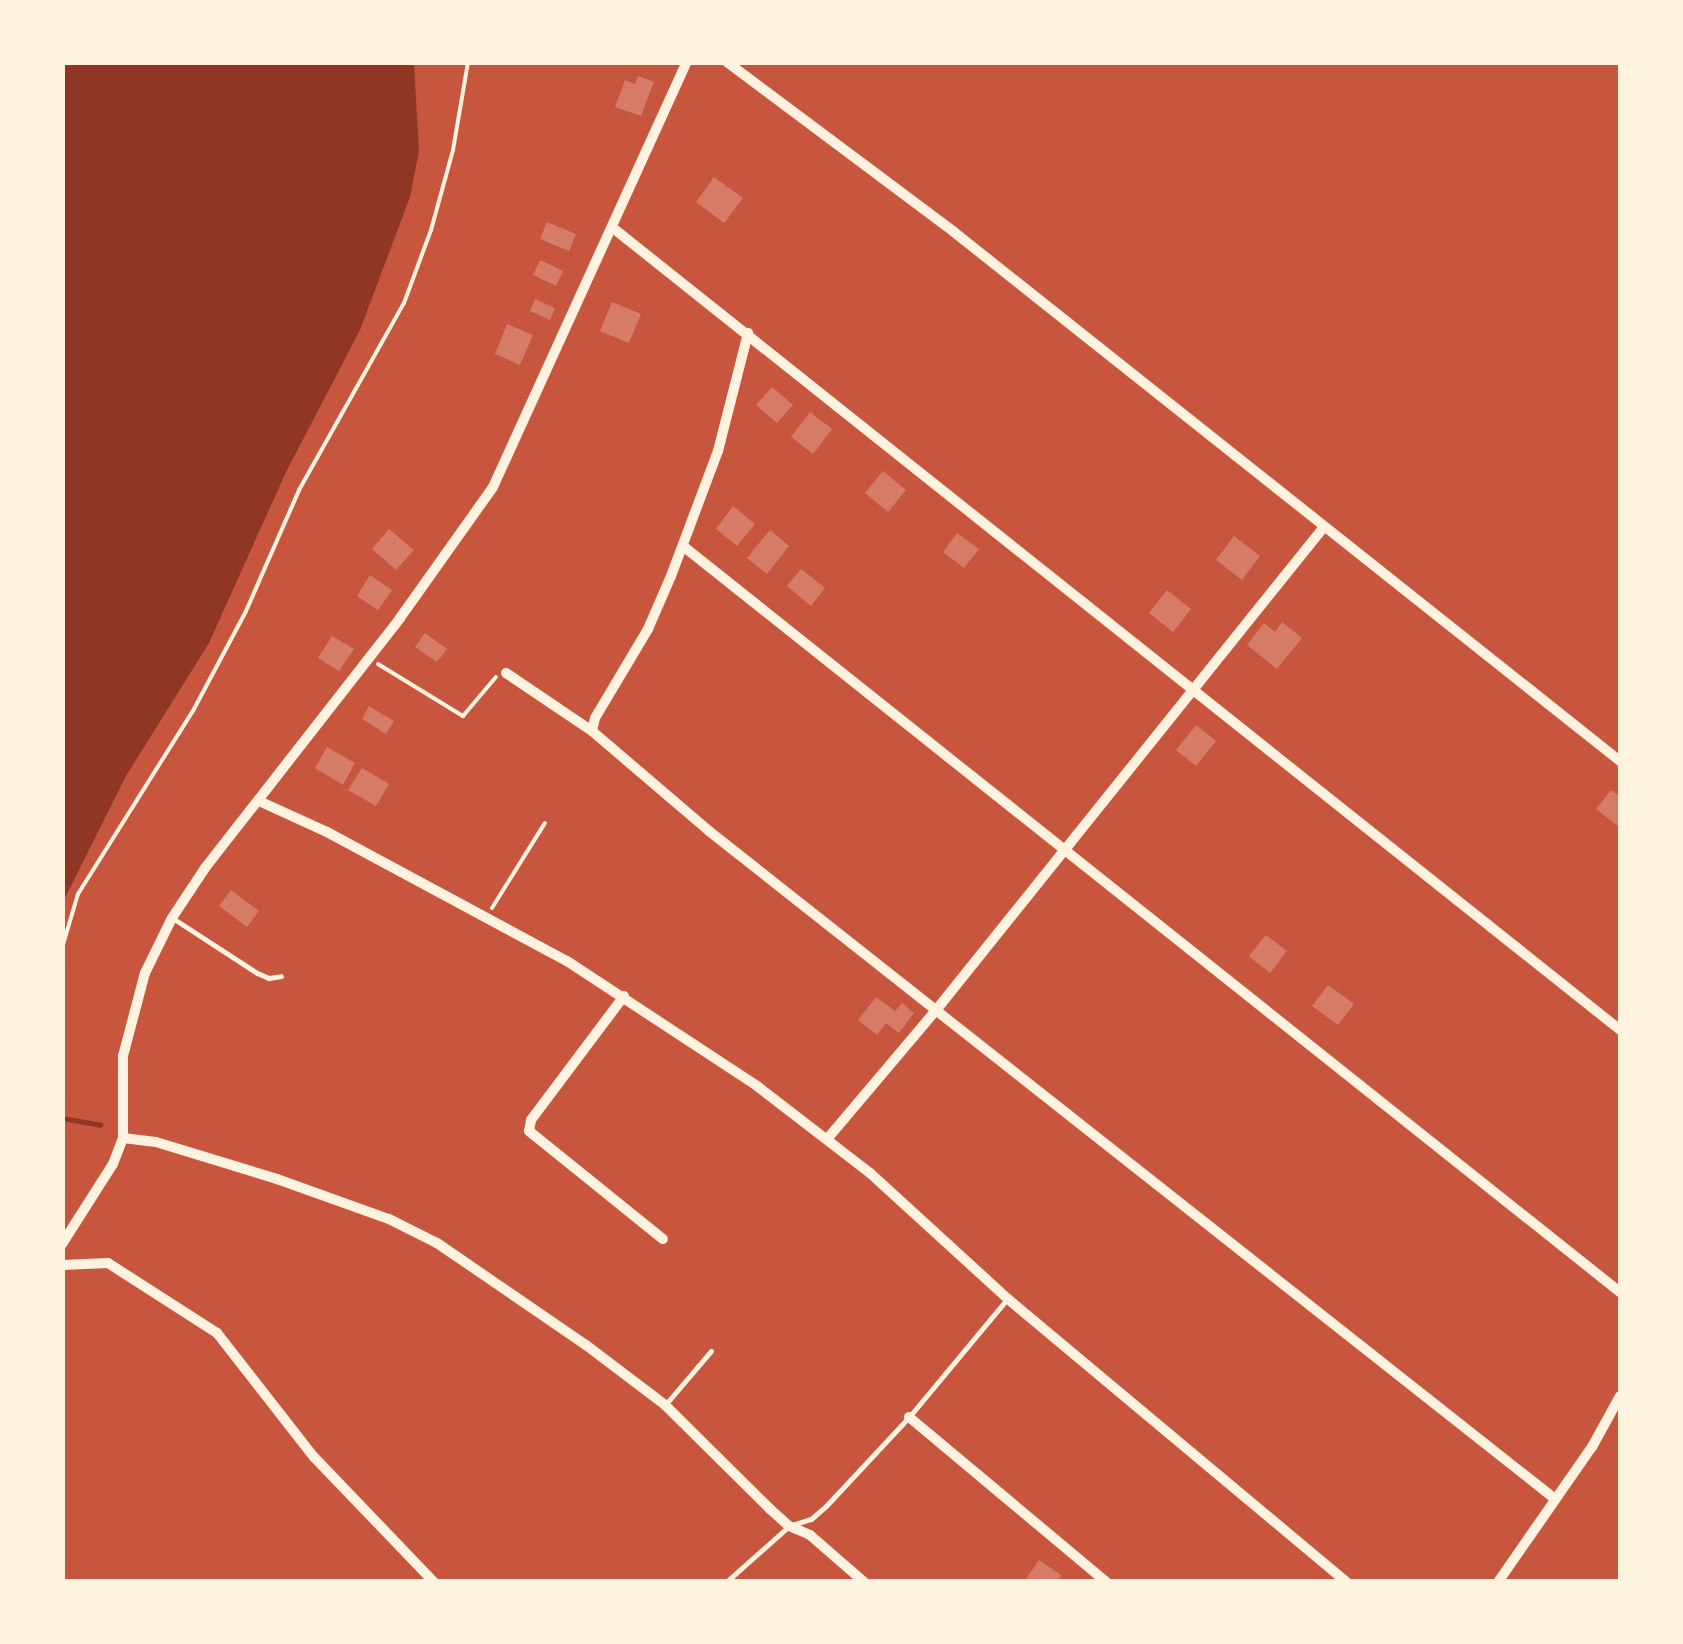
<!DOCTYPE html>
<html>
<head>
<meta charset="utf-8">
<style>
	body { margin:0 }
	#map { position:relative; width:1683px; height:1644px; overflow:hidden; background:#c8553d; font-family:"Exo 2",sans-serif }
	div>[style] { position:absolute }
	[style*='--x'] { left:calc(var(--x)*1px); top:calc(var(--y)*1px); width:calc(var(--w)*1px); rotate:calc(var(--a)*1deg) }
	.water>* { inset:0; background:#8f3625 }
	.stream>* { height:5px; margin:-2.5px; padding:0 2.5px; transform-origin:2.5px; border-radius:2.5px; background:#8f3625 }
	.building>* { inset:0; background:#d67c66 }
	.path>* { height:4px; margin:-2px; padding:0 2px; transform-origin:2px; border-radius:2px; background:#fff3e0 }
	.service>* { height:5px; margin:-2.5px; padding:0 2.5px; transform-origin:2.5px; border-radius:2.5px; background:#fff3e0 }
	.minor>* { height:10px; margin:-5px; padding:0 5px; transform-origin:5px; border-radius:5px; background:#fff3e0 }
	span { translate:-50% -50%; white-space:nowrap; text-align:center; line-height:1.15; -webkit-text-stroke:8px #fff3e0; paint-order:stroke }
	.frame { position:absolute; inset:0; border:65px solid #fff3e0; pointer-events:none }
</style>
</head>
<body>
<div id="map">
	<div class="water">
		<div style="clip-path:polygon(63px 62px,414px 63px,419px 151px,410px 197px,360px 330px,286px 472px,209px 643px,126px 776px,63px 902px)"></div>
	</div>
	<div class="stream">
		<div style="--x:62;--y:1118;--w:39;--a:10"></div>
	</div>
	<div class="building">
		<div style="clip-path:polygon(638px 76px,654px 82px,641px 116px,615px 107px,625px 80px,635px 84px)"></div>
		<div style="clip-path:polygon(714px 177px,743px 198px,724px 223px,696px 202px)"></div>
		<div style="clip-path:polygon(547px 222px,576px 234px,569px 251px,540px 239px)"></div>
		<div style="clip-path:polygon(540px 260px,563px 271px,556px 286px,533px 275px)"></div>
		<div style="clip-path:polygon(535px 299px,555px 308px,550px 320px,530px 311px)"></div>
		<div style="clip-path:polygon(612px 302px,641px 314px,629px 343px,600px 331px)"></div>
		<div style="clip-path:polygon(507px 324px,533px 335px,520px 365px,495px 354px)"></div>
		<div style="clip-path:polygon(772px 387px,793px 405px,777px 423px,756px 405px)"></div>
		<div style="clip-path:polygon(810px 412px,832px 429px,813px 454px,791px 437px)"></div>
		<div style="clip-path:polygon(883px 471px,906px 490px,888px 512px,865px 493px)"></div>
		<div style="clip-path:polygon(733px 506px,755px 524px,737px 546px,716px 529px)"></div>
		<div style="clip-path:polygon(389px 529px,414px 550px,396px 570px,372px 549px)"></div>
		<div style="clip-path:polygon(770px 530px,789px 546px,767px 574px,747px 558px)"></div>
		<div style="clip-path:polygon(957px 533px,979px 549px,964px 568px,943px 552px)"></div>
		<div style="clip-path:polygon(1234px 536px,1260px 556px,1242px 580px,1216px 560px)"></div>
		<div style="clip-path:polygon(801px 569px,825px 588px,811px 606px,787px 586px)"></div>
		<div style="clip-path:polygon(370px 575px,392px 590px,378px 610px,357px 596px)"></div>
		<div style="clip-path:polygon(1167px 590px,1191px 609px,1173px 632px,1149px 613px)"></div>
		<div style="clip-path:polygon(1282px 622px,1302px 638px,1277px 669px,1247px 645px,1264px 623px,1275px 632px)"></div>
		<div style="clip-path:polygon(425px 633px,447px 649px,437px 662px,415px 647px)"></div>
		<div style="clip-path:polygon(332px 636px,354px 649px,339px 671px,318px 658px)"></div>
		<div style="clip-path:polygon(369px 706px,394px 721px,386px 734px,362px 719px)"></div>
		<div style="clip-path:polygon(1196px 725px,1216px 741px,1196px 766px,1176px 750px)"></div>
		<div style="clip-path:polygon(327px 747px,355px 763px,343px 785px,315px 768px)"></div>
		<div style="clip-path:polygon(362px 768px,389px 784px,376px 806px,348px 790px)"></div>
		<div style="clip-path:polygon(1611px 790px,1620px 797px,1618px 826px,1596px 809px)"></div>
		<div style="clip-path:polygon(231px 890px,259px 911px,247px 927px,219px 906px)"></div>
		<div style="clip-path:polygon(1266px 935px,1287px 951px,1270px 973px,1249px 956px)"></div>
		<div style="clip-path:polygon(1328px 985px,1354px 1004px,1338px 1025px,1312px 1006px)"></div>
		<div style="clip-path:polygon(876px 997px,895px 1011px,902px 1003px,914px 1013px,899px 1033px,886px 1023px,877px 1035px,858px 1020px)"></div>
		<div style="clip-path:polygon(1039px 1560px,1061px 1575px,1057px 1582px,1024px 1582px)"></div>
	</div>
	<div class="path">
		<div style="--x:378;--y:664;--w:100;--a:31.5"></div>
		<div style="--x:463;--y:716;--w:51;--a:-49.8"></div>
		<div style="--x:492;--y:908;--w:100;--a:-58.1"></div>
		<div style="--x:62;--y:948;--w:56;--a:-73.5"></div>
		<div style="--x:78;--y:894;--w:218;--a:-57.9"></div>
		<div style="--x:194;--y:709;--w:111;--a:-62"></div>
		<div style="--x:246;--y:611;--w:132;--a:-66.3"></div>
		<div style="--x:299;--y:490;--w:214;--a:-60.7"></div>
		<div style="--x:404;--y:303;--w:78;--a:-69.7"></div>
		<div style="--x:431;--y:230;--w:83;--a:-74.6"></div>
		<div style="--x:453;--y:150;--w:89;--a:-80.3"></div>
	</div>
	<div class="service">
		<div style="--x:174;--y:919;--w:99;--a:33"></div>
		<div style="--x:257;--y:973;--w:13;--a:23"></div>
		<div style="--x:269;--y:978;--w:12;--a:-9"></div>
		<div style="--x:665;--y:1405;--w:71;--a:-49.6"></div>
		<div style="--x:726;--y:1582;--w:84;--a:-41.6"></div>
		<div style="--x:789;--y:1526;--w:23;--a:-18"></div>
		<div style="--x:811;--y:1519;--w:20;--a:-41"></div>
		<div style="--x:826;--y:1506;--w:122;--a:-47"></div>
		<div style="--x:909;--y:1417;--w:153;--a:-50.3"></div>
	</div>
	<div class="minor">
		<div style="--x:727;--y:62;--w:284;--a:36.8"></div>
		<div style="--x:954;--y:232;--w:851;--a:38.46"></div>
		<div style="--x:613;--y:228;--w:1287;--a:38.53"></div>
		<div style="--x:683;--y:546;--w:1198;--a:38.53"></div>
		<div style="--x:506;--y:673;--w:104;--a:34"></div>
		<div style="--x:592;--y:731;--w:154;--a:40.5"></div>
		<div style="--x:709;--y:831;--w:1078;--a:38.29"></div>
		<div style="--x:592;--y:731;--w:13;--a:-77"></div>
		<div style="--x:595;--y:718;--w:104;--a:-59.2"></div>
		<div style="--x:648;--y:629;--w:58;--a:-66.5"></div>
		<div style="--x:671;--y:576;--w:134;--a:-69.4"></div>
		<div style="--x:718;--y:451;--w:122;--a:-75.7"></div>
		<div style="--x:259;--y:801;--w:75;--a:24.5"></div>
		<div style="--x:327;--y:832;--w:272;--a:28.3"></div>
		<div style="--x:567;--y:961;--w:227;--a:33.3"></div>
		<div style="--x:757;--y:1086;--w:143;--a:37.6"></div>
		<div style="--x:870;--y:1173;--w:187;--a:42.4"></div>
		<div style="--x:1008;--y:1299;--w:441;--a:39.9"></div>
		<div style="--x:624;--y:996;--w:155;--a:126.9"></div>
		<div style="--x:531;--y:1120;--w:11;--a:100"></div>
		<div style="--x:529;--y:1131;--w:172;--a:38.9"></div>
		<div style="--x:123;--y:1138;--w:33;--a:7"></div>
		<div style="--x:156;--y:1142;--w:127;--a:17"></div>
		<div style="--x:277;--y:1179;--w:119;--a:19.7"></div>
		<div style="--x:389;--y:1219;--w:54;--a:26.6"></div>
		<div style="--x:437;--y:1243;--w:181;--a:34.4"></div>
		<div style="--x:586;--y:1345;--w:99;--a:37.2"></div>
		<div style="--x:665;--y:1405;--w:148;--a:44.7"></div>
		<div style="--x:770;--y:1509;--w:25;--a:42"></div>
		<div style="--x:789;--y:1526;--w:23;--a:23"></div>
		<div style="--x:810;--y:1535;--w:72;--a:41"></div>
		<div style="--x:828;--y:1138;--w:169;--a:-49.8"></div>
		<div style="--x:937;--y:1009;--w:617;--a:-51.25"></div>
		<div style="--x:62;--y:1244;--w:95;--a:-57.5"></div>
		<div style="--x:113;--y:1164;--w:28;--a:-69"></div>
		<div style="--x:123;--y:1138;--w:82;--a:-90"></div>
		<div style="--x:123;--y:1056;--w:86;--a:-75.2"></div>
		<div style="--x:145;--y:973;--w:61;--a:-63.9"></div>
		<div style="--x:172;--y:918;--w:60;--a:-56.6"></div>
		<div style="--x:205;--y:868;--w:317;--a:-52"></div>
		<div style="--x:400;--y:618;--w:161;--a:-54.6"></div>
		<div style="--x:493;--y:487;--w:467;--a:-65.5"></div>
		<div style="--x:62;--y:1265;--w:46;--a:-2.5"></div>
		<div style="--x:108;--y:1263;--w:130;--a:32.7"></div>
		<div style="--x:217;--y:1333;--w:157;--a:52"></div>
		<div style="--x:314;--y:1457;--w:173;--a:46.2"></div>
		<div style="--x:909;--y:1417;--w:257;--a:39.9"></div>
		<div style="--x:1498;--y:1582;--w:165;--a:-55.2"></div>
		<div style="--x:1592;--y:1447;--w:58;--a:-61.2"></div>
	</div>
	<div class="frame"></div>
</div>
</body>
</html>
